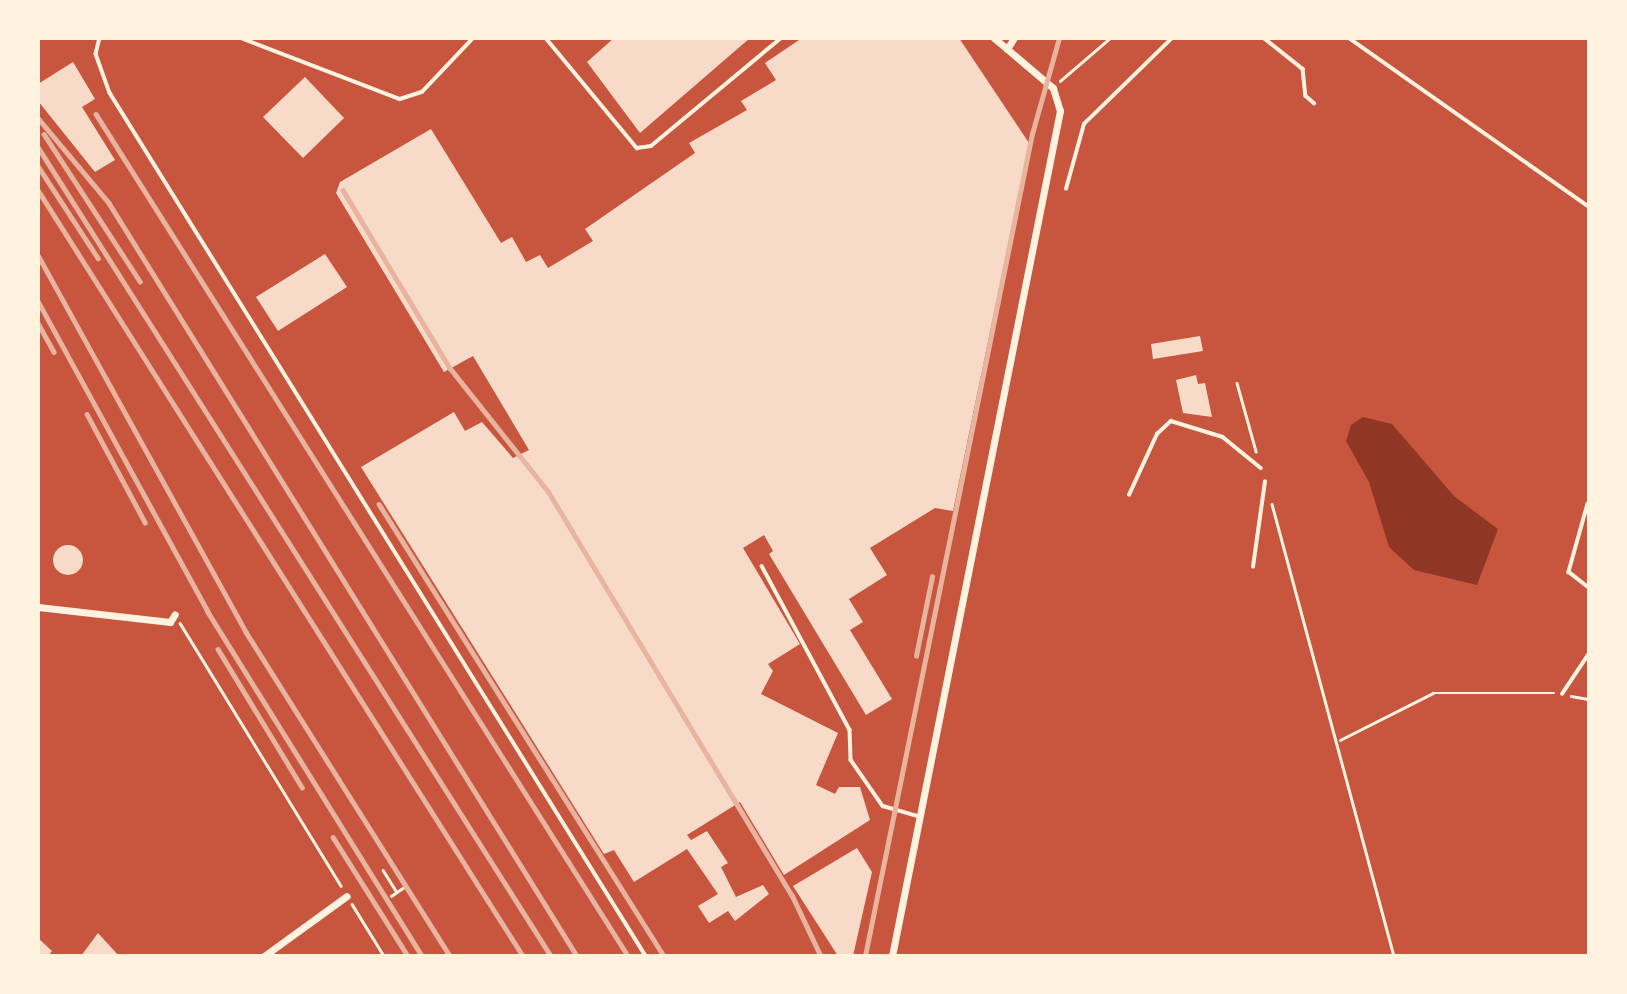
<!DOCTYPE html>
<html>
<head>
<meta charset="utf-8">
<style>
	body { margin:0 }
	#map { position:relative; width:1627px; height:994px; overflow:hidden; background:#c8553d; font-family:"Public Sans",sans-serif }
	div>[style] { position:absolute }
	[style*='--x'] { left:calc(var(--x)*1px); top:calc(var(--y)*1px); width:calc(var(--w)*1px); rotate:calc(var(--a)*1deg) }
	.water>* { inset:0; background:#8f3625 }
	.building>* { inset:0; background:#f7dbc8 }
	.round { border-radius:50% }
	.path>* { height:2.5px; margin:-1.25px; padding:0 1.25px; transform-origin:1.25px; border-radius:1.25px; background:#fff3e0 }
	.service>* { height:3.5px; margin:-1.75px; padding:0 1.75px; transform-origin:1.75px; border-radius:1.75px; background:#fff3e0 }
	.minor>* { height:7px; margin:-3.5px; padding:0 3.5px; transform-origin:3.5px; border-radius:3.5px; background:#fff3e0 }
	.rail>* { height:4.5px; margin:-2.25px; padding:0 2.25px; transform-origin:2.25px; border-radius:2.25px; background:#e9b49f }
	span { translate:-50% -50%; white-space:nowrap; text-align:center; line-height:1.15; -webkit-text-stroke:5px #fff3e0; paint-order:stroke }
	.frame { position:absolute; inset:0; border:40px solid #fff3e0; pointer-events:none }
</style>
</head>
<body>
<div id="map">
	<div class="water">
		<div style="clip-path:polygon(1363px 417px,1392px 424px,1454px 496px,1498px 529px,1477px 585px,1414px 570px,1389px 547px,1369px 482px,1346px 441px,1351px 425px)"></div>
	</div>
	<div class="building">
		<div style="clip-path:polygon(614px 38px,750px 38px,640px 133px,587px 62px)"></div>
		<div style="clip-path:polygon(802px 38px,959px 38px,1029px 143px,953px 511px,935px 508px,870px 548px,887px 575px,849px 599px,863px 622px,850px 630px,892px 699px,866px 715px,769px 554px,773px 551px,764px 535px,743px 548px,800px 644px,768px 664px,773px 671px,761px 694px,838px 733px,816px 785px,835px 794px,839px 787px,860px 787px,870px 820px,784px 875px,740px 802px,687px 835px,691px 840px,707px 831px,728px 863px,721px 867px,736px 897px,763px 885px,769px 894px,735px 921px,728px 911px,709px 923px,698px 906px,718px 894px,687px 849px,634px 882px,614px 850px,604px 854px,361px 467px,454px 412px,465px 431px,482px 422px,513px 458px,529px 450px,473px 356px,444px 372px,336px 193px,340px 182px,431px 129px,501px 243px,512px 237px,526px 262px,540px 255px,548px 268px,593px 241px,585px 229px,695px 153px,689px 143px,747px 110px,741px 101px,776px 80px,765px 63px)"></div>
		<div style="clip-path:polygon(73px 62px,95px 99px,82px 107px,115px 160px,95px 172px,38px 101px,38px 84px)"></div>
		<div style="clip-path:polygon(305px 77px,344px 118px,303px 158px,263px 117px)"></div>
		<div style="clip-path:polygon(325px 254px,347px 287px,278px 331px,256px 297px)"></div>
		<div style="clip-path:polygon(1200px 336px,1203px 351px,1153px 359px,1151px 344px)"></div>
		<div style="clip-path:polygon(1196px 375px,1198px 384px,1205px 383px,1212px 417px,1183px 413px,1176px 380px)"></div>
		<div class="round" style="left:53px;top:545px;width:30px;height:30px"></div>
		<div style="clip-path:polygon(857px 848px,872px 872px,853px 956px,838px 956px,793px 886px)"></div>
		<div style="clip-path:polygon(98px 933px,119px 956px,81px 956px)"></div>
		<div style="clip-path:polygon(38px 938px,52px 951px,48px 956px,38px 956px)"></div>
	</div>
	<div class="path">
		<div style="--x:1060;--y:81;--w:66;--a:-40.7"></div>
		<div style="--x:1237;--y:383;--w:71;--a:74.4"></div>
		<div style="--x:1272;--y:504;--w:468;--a:74.9"></div>
		<div style="--x:180;--y:623;--w:308;--a:58.5"></div>
		<div style="--x:1571;--y:696;--w:17;--a:10"></div>
		<div style="--x:1340;--y:740;--w:104;--a:-26.8"></div>
		<div style="--x:1433;--y:693;--w:121;--a:0"></div>
		<div style="--x:383;--y:870;--w:25;--a:58"></div>
		<div style="--x:391;--y:896;--w:14;--a:-34"></div>
		<div style="--x:352;--y:904;--w:61;--a:58.4"></div>
	</div>
	<div class="service">
		<div style="--x:100;--y:38;--w:16;--a:104"></div>
		<div style="--x:96;--y:54;--w:41;--a:70.3"></div>
		<div style="--x:110;--y:93;--w:1016;--a:58.16"></div>
		<div style="--x:241;--y:38;--w:170;--a:21"></div>
		<div style="--x:400;--y:99;--w:23;--a:-18"></div>
		<div style="--x:422;--y:92;--w:74;--a:-46.6"></div>
		<div style="--x:546;--y:38;--w:143;--a:50.4"></div>
		<div style="--x:637;--y:148;--w:14;--a:-8"></div>
		<div style="--x:651;--y:146;--w:169;--a:-39.7"></div>
		<div style="--x:1264;--y:38;--w:50;--a:38.5"></div>
		<div style="--x:1303;--y:69;--w:27;--a:84"></div>
		<div style="--x:1306;--y:96;--w:11;--a:41"></div>
		<div style="--x:1349;--y:38;--w:292;--a:35.1"></div>
		<div style="--x:1066;--y:189;--w:67;--a:-74.5"></div>
		<div style="--x:1084;--y:124;--w:123;--a:-44.3"></div>
		<div style="--x:1129;--y:495;--w:67;--a:-65.3"></div>
		<div style="--x:1157;--y:434;--w:19;--a:-43"></div>
		<div style="--x:1171;--y:421;--w:54;--a:17.1"></div>
		<div style="--x:1223;--y:437;--w:49;--a:39.2"></div>
		<div style="--x:1588;--y:504;--w:71;--a:105.6"></div>
		<div style="--x:1569;--y:572;--w:24;--a:38"></div>
		<div style="--x:762;--y:566;--w:186;--a:61.8"></div>
		<div style="--x:850;--y:730;--w:30;--a:88"></div>
		<div style="--x:851;--y:760;--w:56;--a:55.2"></div>
		<div style="--x:883;--y:806;--w:37;--a:16"></div>
		<div style="--x:1253;--y:567;--w:86;--a:-82"></div>
		<div style="--x:1562;--y:694;--w:47;--a:-56.3"></div>
	</div>
	<div class="minor">
		<div style="--x:994;--y:38;--w:17;--a:40"></div>
		<div style="--x:38;--y:607;--w:133;--a:6.5"></div>
		<div style="--x:170;--y:622;--w:9;--a:-58"></div>
		<div style="--x:264;--y:956;--w:102;--a:-35.9"></div>
		<div style="--x:892;--y:956;--w:862;--a:-78.76"></div>
		<div style="--x:1060;--y:111;--w:24;--a:-107"></div>
		<div style="--x:1053;--y:88;--w:60;--a:-139.7"></div>
		<div style="--x:1007;--y:49;--w:13;--a:-58"></div>
	</div>
	<div class="rail">
		<div style="--x:96;--y:114;--w:996;--a:57.71"></div>
		<div style="--x:38;--y:118;--w:111;--a:50.1"></div>
		<div style="--x:109;--y:203;--w:887;--a:58.14"></div>
		<div style="--x:44;--y:134;--w:176;--a:56.9"></div>
		<div style="--x:38;--y:147;--w:958;--a:57.62"></div>
		<div style="--x:38;--y:166;--w:110;--a:56.9"></div>
		<div style="--x:38;--y:190;--w:907;--a:57.66"></div>
		<div style="--x:343;--y:190;--w:208;--a:59"></div>
		<div style="--x:450;--y:368;--w:157;--a:51.5"></div>
		<div style="--x:548;--y:491;--w:472;--a:58.9"></div>
		<div style="--x:792;--y:895;--w:68;--a:64.6"></div>
		<div style="--x:38;--y:255;--w:431;--a:61.1"></div>
		<div style="--x:246;--y:632;--w:383;--a:57.8"></div>
		<div style="--x:38;--y:301;--w:354;--a:61.3"></div>
		<div style="--x:208;--y:612;--w:405;--a:58.1"></div>
		<div style="--x:38;--y:323;--w:33;--a:61"></div>
		<div style="--x:87;--y:414;--w:123;--a:61.8"></div>
		<div style="--x:379;--y:504;--w:534;--a:57.77"></div>
		<div style="--x:218;--y:649;--w:162;--a:58.7"></div>
		<div style="--x:916;--y:656;--w:81;--a:-78.6"></div>
		<div style="--x:333;--y:837;--w:141;--a:57.8"></div>
		<div style="--x:865;--y:956;--w:839;--a:-78.52"></div>
		<div style="--x:1032;--y:134;--w:100;--a:-74.3"></div>
	</div>
	<div class="frame"></div>
</div>
</body>
</html>
